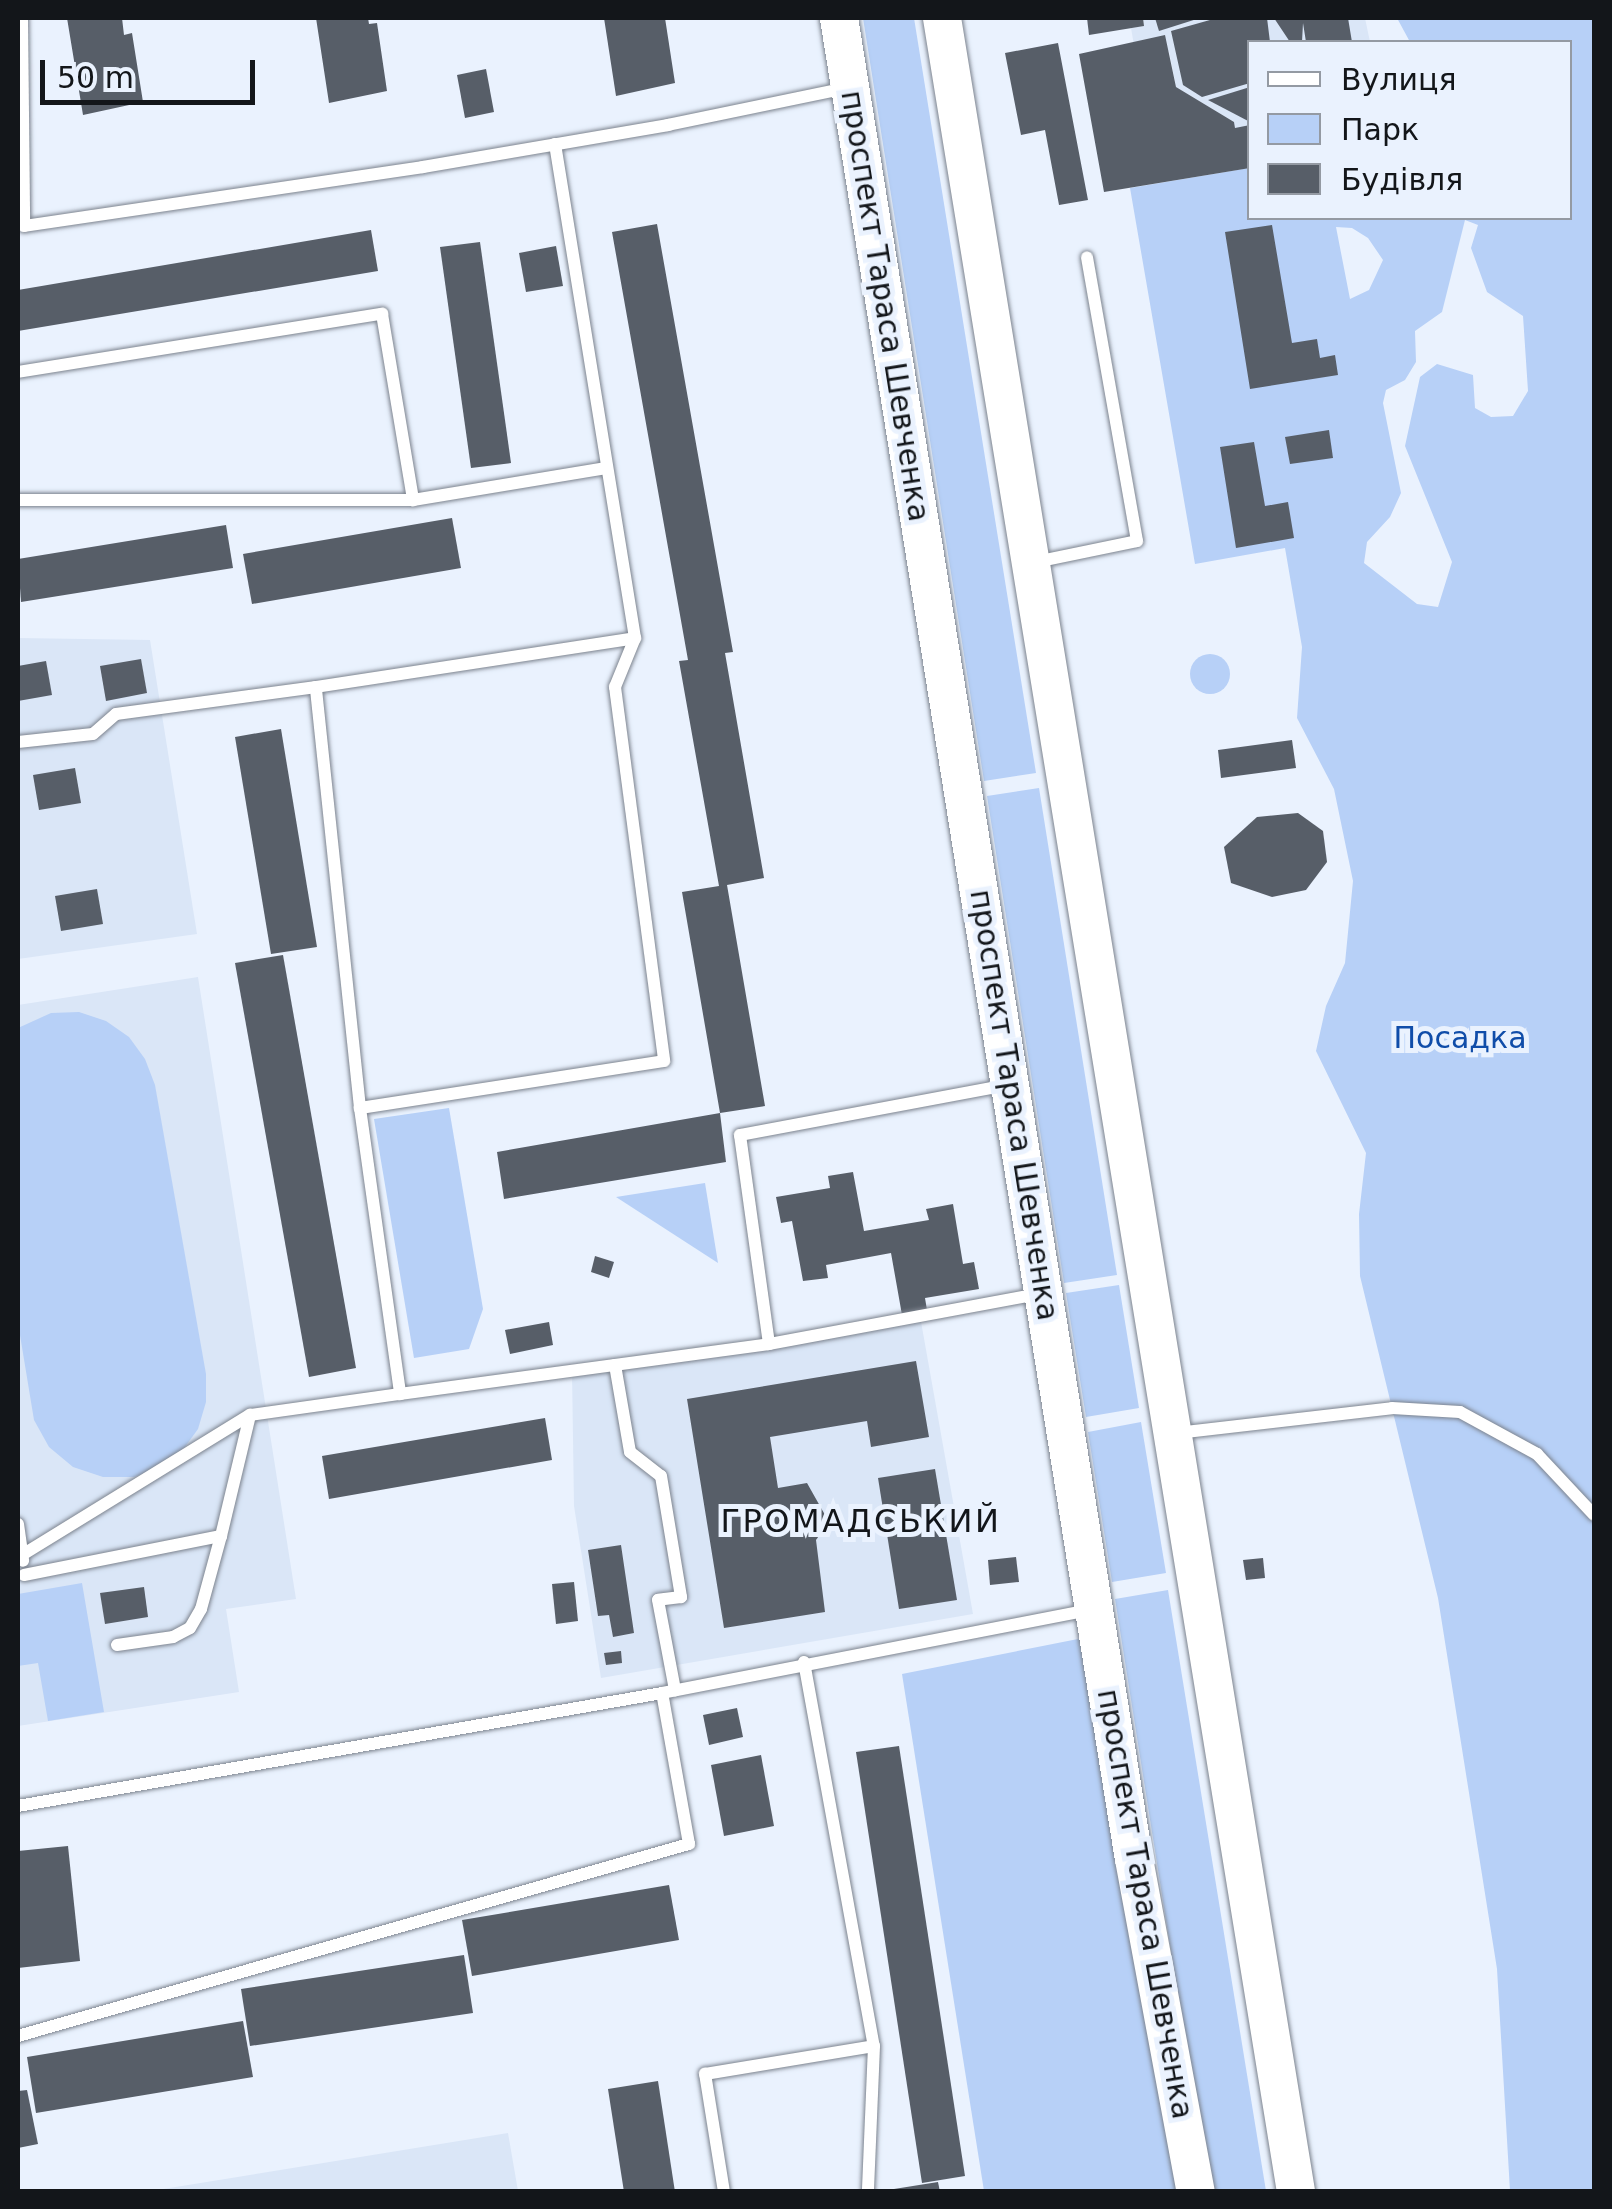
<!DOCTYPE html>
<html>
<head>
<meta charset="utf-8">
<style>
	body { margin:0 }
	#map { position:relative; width:1612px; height:2209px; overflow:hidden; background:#eaf2fe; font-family:"DejaVu Sans",sans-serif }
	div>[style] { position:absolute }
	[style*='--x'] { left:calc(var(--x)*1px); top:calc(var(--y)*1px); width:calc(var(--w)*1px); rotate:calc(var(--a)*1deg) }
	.built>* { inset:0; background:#dae6f7 }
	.green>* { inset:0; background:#b7d0f7 }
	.round { border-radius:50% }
	.building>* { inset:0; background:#575e68 }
	.roads { filter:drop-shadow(0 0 2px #7c838e) drop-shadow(0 0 2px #7c838e) }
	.lane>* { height:12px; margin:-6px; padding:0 6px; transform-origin:6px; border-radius:6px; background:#fff }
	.secondary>* { height:38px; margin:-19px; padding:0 19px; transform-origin:19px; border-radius:19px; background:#fff }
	span { translate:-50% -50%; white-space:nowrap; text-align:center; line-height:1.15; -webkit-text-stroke:10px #eaf2fe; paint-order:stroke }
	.street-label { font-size:30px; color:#13161a }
	.park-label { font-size:30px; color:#104da9 }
	.neighbourhood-label { font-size:32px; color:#13161a; letter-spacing:2.5px }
	.frame { position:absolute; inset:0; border:20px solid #13161a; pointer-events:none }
	.legend { position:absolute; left:1247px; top:40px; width:325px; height:180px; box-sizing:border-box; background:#eaf2fe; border:2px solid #949aa3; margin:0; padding:12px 18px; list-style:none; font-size:30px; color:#13161a }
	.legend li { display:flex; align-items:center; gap:20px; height:50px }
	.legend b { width:50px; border:2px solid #949aa3 }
	.scale { position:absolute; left:40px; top:60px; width:215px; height:45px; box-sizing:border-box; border:5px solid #13161a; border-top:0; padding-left:12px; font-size:30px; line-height:35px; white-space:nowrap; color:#13161a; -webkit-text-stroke:8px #eaf2fe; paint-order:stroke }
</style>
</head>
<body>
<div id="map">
	<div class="built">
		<div style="clip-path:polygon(1143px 18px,1365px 18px,1370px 42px,1250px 42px,1249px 143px,1238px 146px,1234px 122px,1176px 87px,1169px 51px,1136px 57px,1131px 28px,1144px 26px)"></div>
		<div style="clip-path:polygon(18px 638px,150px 640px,197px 934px,18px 959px)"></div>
		<div style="clip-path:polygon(198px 977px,296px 1599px,226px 1609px,239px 1692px,18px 1726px,18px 1005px)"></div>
		<div style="clip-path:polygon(920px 1316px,973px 1614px,601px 1678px,574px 1506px,572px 1371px)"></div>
		<div style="clip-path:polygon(508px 2133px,518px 2191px,151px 2191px)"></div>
	</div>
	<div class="green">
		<div style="clip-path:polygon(863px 18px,914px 18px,1036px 773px,984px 781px)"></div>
		<div style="clip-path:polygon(evenodd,1397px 18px,1594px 18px,1594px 2191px,1510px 2191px,1497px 1969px,1438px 1598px,1360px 1276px,1359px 1214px,1366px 1153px,1316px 1051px,1326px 1006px,1345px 963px,1353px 881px,1334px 789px,1297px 718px,1302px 647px,1285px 548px,1195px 564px,1130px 188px,1249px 168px,1250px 218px,1570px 218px,1570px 42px,1410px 42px,1397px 18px,1465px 220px,1478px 225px,1471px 248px,1487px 292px,1523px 316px,1528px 391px,1513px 416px,1491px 417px,1475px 408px,1473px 375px,1437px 364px,1420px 377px,1405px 446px,1452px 562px,1438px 607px,1417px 604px,1364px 563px,1367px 542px,1390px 517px,1401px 493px,1383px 403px,1386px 390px,1405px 380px,1416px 362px,1415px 331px,1442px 312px,1465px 220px,1397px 18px,1336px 227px,1352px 228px,1368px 238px,1383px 260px,1369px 290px,1350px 299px,1336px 227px)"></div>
		<div class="round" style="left:1190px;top:654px;width:40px;height:40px"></div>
		<div style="clip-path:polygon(1039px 788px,1117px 1275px,1064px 1283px,987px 796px)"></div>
		<div style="clip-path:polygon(79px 1012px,106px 1021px,129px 1037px,145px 1059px,155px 1085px,206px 1374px,206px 1402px,198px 1429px,182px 1451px,160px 1468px,134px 1477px,103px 1477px,73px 1467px,49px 1447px,34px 1420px,18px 1323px,18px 1028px,51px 1013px)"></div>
		<div style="clip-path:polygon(449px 1108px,483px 1309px,469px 1349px,414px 1358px,374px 1119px)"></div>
		<div style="clip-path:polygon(705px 1183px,718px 1263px,616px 1197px)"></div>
		<div style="clip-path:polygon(1119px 1285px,1139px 1408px,1086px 1417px,1066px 1293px)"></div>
		<div style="clip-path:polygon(1141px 1422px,1166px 1573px,1112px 1582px,1088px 1432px)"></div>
		<div style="clip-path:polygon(82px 1583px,104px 1712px,48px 1721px,38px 1663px,18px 1666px,18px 1594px)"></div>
		<div style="clip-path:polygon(1168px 1590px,1266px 2191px,1209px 2191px,1115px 1599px)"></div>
		<div style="clip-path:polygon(1083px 1638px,1177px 2191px,984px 2191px,902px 1674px)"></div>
	</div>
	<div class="building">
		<div style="clip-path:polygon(67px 18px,122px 18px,124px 35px,132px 33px,143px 102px,83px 115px)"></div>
		<div style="clip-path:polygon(316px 18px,368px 18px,369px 24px,377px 23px,387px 91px,329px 103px)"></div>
		<div style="clip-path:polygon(604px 18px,665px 18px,675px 83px,616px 96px)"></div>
		<div style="clip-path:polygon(1087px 18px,1143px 18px,1144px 26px,1089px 35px)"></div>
		<div style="clip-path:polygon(1155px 18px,1200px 18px,1159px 31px)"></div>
		<div style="clip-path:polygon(1217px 18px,1267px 18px,1270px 42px,1250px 42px,1250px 83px,1202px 97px,1183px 85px,1171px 31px)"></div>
		<div style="clip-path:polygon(1274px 18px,1348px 18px,1352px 42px,1306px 42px,1303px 23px,1302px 42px,1290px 42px)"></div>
		<div style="clip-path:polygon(1165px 35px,1176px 87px,1234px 122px,1235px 128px,1250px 125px,1250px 168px,1104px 192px,1079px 54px)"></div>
		<div style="clip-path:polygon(1058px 43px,1088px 200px,1059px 205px,1045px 130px,1021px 135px,1005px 53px)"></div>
		<div style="clip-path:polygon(486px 69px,494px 112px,465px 118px,457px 75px)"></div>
		<div style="clip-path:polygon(1250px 87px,1250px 122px,1208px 100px)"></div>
		<div style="clip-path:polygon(657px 224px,733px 652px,725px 653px,764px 878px,727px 885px,765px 1106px,720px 1113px,726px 1162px,504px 1199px,497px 1152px,720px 1113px,682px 892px,719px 886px,679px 661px,688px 660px,612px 232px)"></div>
		<div style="clip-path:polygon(1272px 225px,1292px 343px,1317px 339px,1320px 358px,1335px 355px,1338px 375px,1250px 389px,1225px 232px)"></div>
		<div style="clip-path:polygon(371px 230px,378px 271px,18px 331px,18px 290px)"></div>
		<div style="clip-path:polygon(480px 242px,511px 463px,471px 468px,440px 247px)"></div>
		<div style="clip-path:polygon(556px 246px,563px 286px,526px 292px,519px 253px)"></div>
		<div style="clip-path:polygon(1329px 430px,1333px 458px,1290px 464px,1285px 437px)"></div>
		<div style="clip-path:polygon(1254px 442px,1265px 506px,1288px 502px,1294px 538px,1236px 548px,1220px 447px)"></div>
		<div style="clip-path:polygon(452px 518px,461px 568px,252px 604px,243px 554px)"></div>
		<div style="clip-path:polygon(226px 525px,233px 568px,21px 602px,18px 559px)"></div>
		<div style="clip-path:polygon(141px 659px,147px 693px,106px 701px,100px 666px)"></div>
		<div style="clip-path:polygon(46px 661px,52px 695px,18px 701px,18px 666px)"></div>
		<div style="clip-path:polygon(281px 729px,317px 947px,271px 954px,235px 737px)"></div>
		<div style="clip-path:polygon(1292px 740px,1296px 768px,1221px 778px,1218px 750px)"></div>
		<div style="clip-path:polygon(75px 768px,81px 803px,39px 810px,33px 775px)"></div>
		<div style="clip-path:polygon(1298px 813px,1323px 831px,1327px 862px,1306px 890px,1272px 897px,1231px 883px,1224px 847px,1257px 817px)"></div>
		<div style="clip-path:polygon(97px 889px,103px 924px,61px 931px,55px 896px)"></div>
		<div style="clip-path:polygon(283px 955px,356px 1368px,309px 1377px,235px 963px)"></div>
		<div style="clip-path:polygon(853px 1172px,864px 1231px,929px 1220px,926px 1209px,953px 1204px,963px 1264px,974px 1262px,979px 1289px,925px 1298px,927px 1310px,902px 1315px,891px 1253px,826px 1265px,828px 1278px,803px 1281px,792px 1221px,781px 1223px,776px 1197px,830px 1188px,828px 1176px)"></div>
		<div style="clip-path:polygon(595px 1256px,614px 1262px,609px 1278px,591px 1272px)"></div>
		<div style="clip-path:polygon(549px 1322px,553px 1345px,510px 1354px,505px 1330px)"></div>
		<div style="clip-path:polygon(916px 1361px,929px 1437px,871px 1447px,867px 1421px,770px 1437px,778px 1488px,807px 1483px,829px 1522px,816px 1540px,825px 1612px,724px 1628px,687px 1399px)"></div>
		<div style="clip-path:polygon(545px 1418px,552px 1460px,329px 1499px,322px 1456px)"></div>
		<div style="clip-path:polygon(935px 1469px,957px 1600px,899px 1609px,878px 1478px)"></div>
		<div style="clip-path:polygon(621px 1545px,634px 1633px,613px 1637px,609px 1615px,598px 1616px,588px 1550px)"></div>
		<div style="clip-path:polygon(1016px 1557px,1019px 1582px,990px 1585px,988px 1560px)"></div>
		<div style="clip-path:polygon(1263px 1558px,1265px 1578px,1246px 1580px,1243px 1560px)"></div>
		<div style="clip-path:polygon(574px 1582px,578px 1621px,556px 1624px,552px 1584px)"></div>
		<div style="clip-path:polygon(144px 1587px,148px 1617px,105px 1624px,100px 1593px)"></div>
		<div style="clip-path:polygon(621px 1651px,622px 1663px,606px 1665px,604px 1653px)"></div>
		<div style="clip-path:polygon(737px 1708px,743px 1737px,709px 1745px,703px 1715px)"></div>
		<div style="clip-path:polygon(899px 1746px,965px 2176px,922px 2183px,856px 1752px)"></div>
		<div style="clip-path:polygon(761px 1755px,774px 1826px,724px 1836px,711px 1765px)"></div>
		<div style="clip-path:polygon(68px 1846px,80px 1961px,18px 1968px,18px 1851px)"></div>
		<div style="clip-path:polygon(669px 1885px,679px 1940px,472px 1976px,462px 1920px)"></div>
		<div style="clip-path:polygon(464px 1955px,473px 2013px,250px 2046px,241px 1989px)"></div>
		<div style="clip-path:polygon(243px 2021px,253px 2077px,36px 2113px,27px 2057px)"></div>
		<div style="clip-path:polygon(658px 2081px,675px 2192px,624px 2192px,608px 2089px)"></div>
		<div style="clip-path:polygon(27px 2090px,38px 2144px,18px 2148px,18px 2091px)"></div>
		<div style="clip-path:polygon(938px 2182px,940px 2192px,894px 2192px,894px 2189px)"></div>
	</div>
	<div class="roads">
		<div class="lane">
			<div style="--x:22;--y:18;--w:208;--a:89.4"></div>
			<div style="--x:24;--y:226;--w:403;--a:-8.4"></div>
			<div style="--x:423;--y:167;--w:249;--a:-9.7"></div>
			<div style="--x:668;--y:125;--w:183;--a:-11.7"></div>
			<div style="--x:555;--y:144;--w:500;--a:80.8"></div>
			<div style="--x:635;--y:638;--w:53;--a:112.2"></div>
			<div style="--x:615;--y:687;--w:377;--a:82.5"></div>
			<div style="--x:664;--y:1061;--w:308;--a:171.2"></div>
			<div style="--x:360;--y:1108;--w:289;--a:82"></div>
			<div style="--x:400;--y:1394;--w:372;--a:-7.7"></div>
			<div style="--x:769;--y:1344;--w:274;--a:-10.5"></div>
			<div style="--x:18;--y:372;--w:369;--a:-9.1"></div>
			<div style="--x:382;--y:314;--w:189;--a:80.5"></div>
			<div style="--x:18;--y:500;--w:395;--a:0"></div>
			<div style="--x:413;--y:500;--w:196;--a:-9.4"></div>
			<div style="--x:1036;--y:562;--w:103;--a:-11.7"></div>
			<div style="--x:1137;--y:541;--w:288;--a:-100"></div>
			<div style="--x:18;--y:742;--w:75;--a:-6.1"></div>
			<div style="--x:93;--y:734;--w:30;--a:-41"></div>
			<div style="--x:116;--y:714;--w:202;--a:-7.7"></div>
			<div style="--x:360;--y:1108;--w:423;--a:-96"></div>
			<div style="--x:316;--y:687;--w:323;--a:-8.7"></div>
			<div style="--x:769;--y:1344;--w:211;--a:-97.9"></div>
			<div style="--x:740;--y:1135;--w:272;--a:-10.6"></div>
			<div style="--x:615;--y:1365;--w:88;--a:80.2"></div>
			<div style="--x:630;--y:1452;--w:39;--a:38"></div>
			<div style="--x:661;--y:1476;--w:123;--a:80.6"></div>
			<div style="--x:681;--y:1597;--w:23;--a:173"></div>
			<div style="--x:658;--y:1600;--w:92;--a:79.3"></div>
			<div style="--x:1177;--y:1433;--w:216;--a:-6.6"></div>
			<div style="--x:1392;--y:1408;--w:68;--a:3.4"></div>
			<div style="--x:1460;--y:1412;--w:88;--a:28.6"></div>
			<div style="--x:1537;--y:1454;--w:83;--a:46.9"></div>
			<div style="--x:18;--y:1524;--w:37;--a:82"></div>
			<div style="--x:22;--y:1555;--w:268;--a:-31.6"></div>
			<div style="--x:250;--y:1415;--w:151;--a:-8"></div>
			<div style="--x:24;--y:1575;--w:201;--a:-11.2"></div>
			<div style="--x:221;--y:1536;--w:124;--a:-76.5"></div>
			<div style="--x:117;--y:1645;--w:57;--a:-8.1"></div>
			<div style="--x:173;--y:1637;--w:19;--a:-28"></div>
			<div style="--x:190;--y:1628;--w:22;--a:-60"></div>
			<div style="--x:201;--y:1609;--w:76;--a:-74.7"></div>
			<div style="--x:804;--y:1662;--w:390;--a:79.7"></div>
			<div style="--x:874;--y:2046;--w:146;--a:92.4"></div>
			<div style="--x:18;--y:1806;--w:654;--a:-9.95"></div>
			<div style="--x:662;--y:1693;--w:439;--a:-11"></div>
			<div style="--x:18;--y:2036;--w:698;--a:-15.97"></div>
			<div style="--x:689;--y:1844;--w:153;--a:-100.1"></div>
			<div style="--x:724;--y:2192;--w:120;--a:-99.1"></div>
			<div style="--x:705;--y:2074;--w:171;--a:-9.4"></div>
		</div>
		<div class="secondary">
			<div style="--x:839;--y:18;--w:1864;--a:80.9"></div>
			<div style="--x:1134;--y:1859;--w:339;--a:79.5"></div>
			<div style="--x:942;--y:18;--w:2203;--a:80.75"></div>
		</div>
	</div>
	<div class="street-label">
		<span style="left:885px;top:306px;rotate:81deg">проспект Тараса Шевченка</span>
		<span style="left:1014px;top:1105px;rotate:81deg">проспект Тараса Шевченка</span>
		<span style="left:1145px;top:1904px;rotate:80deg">проспект Тараса Шевченка</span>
	</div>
	<div class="park-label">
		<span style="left:1460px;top:1038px">Посадка</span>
	</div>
	<div class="neighbourhood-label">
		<span style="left:861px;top:1521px">ГРОМАДСЬКИЙ</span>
	</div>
	<div class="frame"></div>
	<ul class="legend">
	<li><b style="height:12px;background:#fff"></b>Вулиця</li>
	<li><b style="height:28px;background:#b7d0f7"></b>Парк</li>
	<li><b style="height:28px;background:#575e68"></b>Будівля</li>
	</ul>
	<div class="scale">50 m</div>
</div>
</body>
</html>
